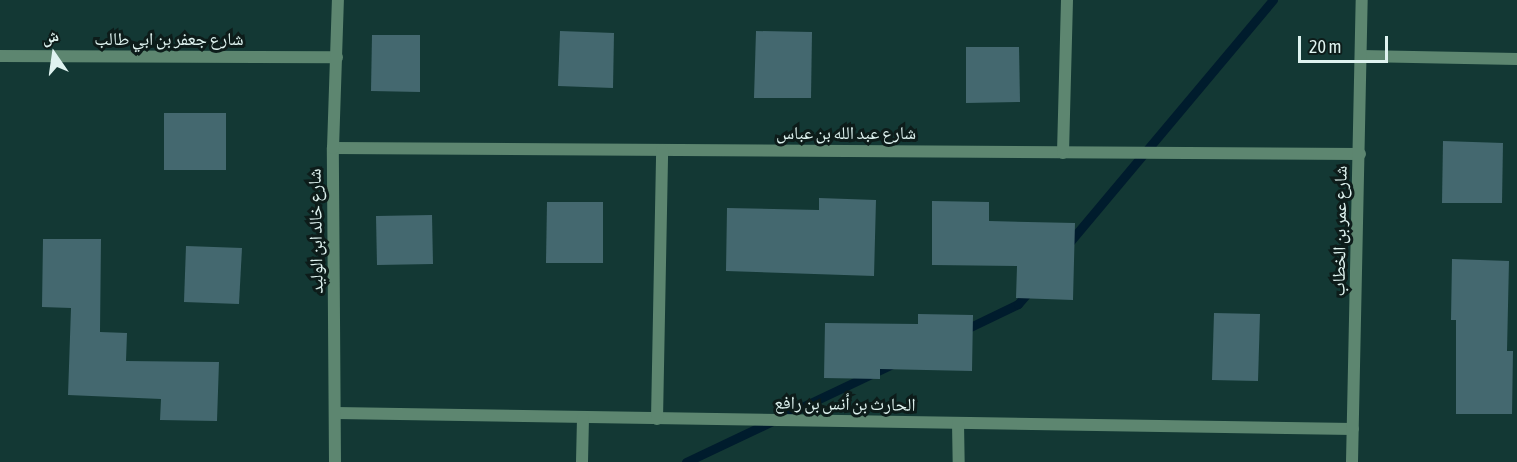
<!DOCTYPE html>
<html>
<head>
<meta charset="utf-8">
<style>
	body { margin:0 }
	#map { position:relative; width:1517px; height:462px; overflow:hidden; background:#133834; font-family:"Asap Condensed","Noto Naskh Arabic",sans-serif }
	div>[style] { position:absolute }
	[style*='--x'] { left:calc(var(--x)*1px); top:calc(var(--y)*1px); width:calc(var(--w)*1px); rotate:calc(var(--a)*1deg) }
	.stream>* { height:9px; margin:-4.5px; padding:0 4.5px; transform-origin:4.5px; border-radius:4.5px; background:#001c2d }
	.building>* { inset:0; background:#44686f }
	.minor>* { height:12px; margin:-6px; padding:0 6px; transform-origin:6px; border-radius:6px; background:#5d8670 }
	.tertiary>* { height:12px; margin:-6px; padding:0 6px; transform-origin:6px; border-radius:6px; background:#5d8670 }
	span { translate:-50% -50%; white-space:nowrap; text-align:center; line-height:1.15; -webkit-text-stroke:6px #0d1c1a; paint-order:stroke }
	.street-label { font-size:18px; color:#dff3f0 }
	.north { position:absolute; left:24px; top:24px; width:60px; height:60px; -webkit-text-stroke:4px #0d1c1a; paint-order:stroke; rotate:347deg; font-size:16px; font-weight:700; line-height:24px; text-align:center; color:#dff3f0 }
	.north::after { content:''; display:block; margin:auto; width:21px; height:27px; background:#dff3f0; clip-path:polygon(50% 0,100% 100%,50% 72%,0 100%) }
	.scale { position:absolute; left:1298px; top:36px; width:90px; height:27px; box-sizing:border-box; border:3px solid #dff3f0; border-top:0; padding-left:8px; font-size:18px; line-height:21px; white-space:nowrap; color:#dff3f0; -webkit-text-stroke:4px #0d1c1a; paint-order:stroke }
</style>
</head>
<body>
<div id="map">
	<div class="stream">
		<div style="--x:1068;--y:244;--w:319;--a:-50"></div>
		<div style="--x:962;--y:331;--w:62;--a:-25.7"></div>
		<div style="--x:1018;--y:304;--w:20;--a:-49"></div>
		<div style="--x:686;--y:462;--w:228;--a:-25.4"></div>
	</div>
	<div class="building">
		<div style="clip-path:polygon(560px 31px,614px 33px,613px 88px,558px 86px)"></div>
		<div style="clip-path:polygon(756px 31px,812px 32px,811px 98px,754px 98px)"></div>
		<div style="clip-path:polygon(372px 35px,420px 35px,420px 92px,371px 91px)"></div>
		<div style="clip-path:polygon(966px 47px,1019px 47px,1020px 102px,966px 103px)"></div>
		<div style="clip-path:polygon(164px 113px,226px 113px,226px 170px,164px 170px)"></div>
		<div style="clip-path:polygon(1443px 141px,1503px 143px,1502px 203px,1442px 203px)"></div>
		<div style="clip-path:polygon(819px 198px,876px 200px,874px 276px,726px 271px,727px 208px,819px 210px)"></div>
		<div style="clip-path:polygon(932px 201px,989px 202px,989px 221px,1075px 223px,1073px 300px,1016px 298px,1017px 266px,932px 265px)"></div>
		<div style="clip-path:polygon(547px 202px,603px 202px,603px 263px,546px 263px)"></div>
		<div style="clip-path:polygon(432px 215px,433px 264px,377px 265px,376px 216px)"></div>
		<div style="clip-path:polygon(43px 239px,101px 239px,100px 332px,127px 333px,126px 361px,219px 362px,217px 421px,160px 420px,161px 399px,68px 395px,71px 308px,42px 307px)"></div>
		<div style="clip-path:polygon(186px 246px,242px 248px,239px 304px,184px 302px)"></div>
		<div style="clip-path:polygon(1452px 259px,1509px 261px,1507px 351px,1513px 351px,1512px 414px,1456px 414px,1456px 320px,1451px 320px)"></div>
		<div style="clip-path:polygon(1214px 313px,1260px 314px,1258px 381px,1212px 380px)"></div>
		<div style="clip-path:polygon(918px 314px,973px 315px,972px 371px,880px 369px,880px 379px,824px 378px,825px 323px,918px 324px)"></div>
	</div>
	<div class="minor">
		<div style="--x:0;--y:56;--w:337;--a:0.2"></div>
		<div style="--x:1361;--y:56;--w:156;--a:1.1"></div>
		<div style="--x:333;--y:148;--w:1027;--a:0.33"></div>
		<div style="--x:1063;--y:153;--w:153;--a:-88.5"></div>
		<div style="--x:336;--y:413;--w:1017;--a:0.9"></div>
		<div style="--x:657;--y:419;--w:269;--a:-88.9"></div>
		<div style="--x:958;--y:423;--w:39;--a:89"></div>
		<div style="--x:335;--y:462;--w:314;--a:-90.4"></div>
		<div style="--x:333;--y:148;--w:148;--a:-88.1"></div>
		<div style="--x:582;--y:462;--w:44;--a:-88.7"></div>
	</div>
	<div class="tertiary">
		<div style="--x:1352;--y:462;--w:462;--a:-88.8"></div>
	</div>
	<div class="street-label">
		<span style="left:169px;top:39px">شارع جعفر بن ابي طالب</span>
		<span style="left:846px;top:133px">شارع عبد الله بن عباس</span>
		<span style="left:316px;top:231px;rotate:-91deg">شارع خالد ابن الوليد</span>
		<span style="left:1340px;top:231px;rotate:-89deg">شارع عمر بن الخطاب</span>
		<span style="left:845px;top:404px;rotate:1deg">الحارث بن أنس بن رافع</span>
	</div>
	<div class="north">ش</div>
	<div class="scale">20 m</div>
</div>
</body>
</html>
